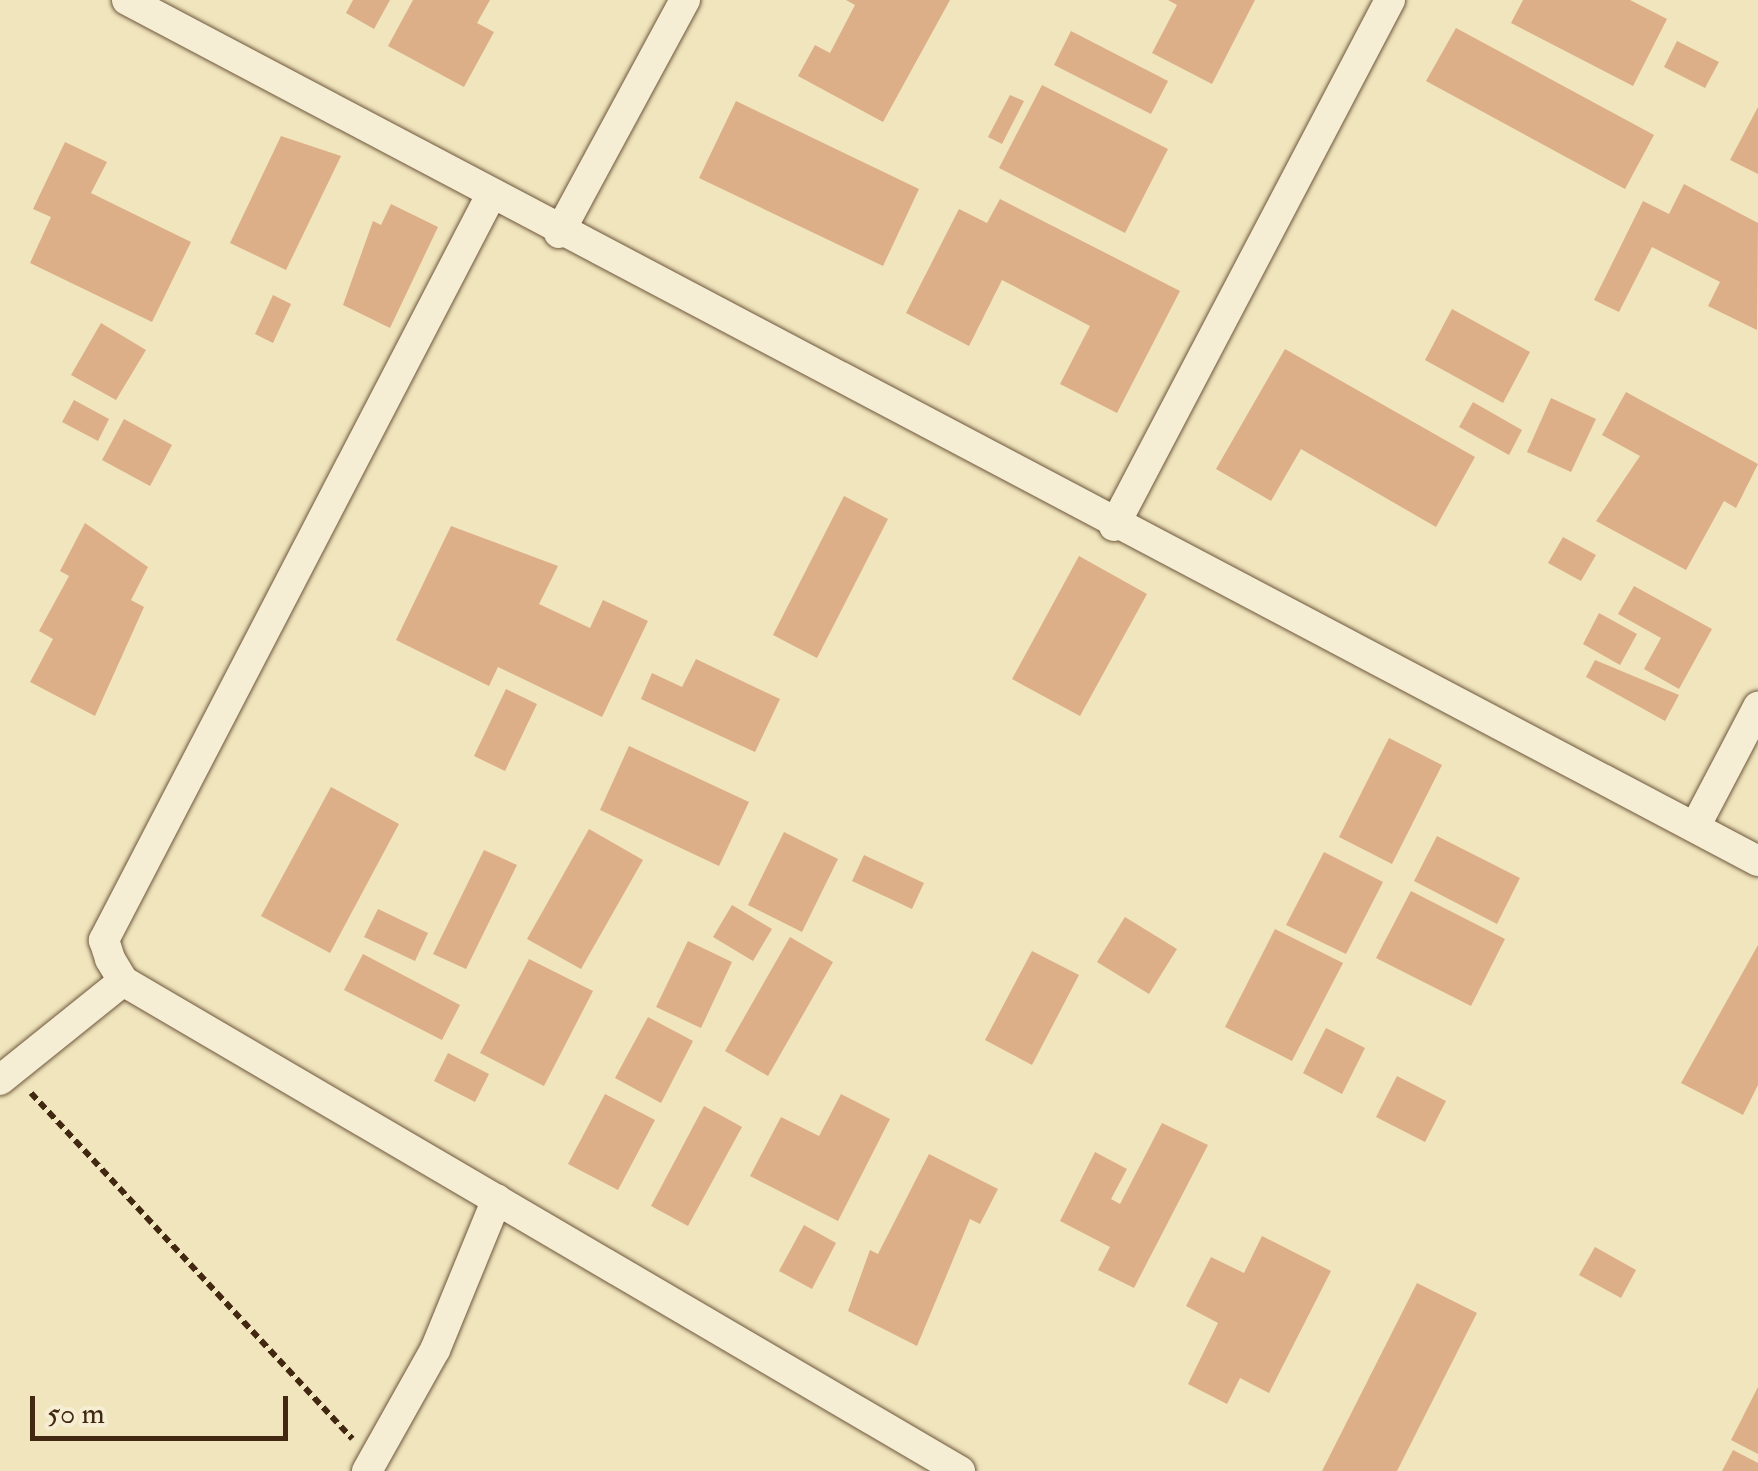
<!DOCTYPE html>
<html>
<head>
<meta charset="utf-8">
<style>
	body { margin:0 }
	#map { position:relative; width:1758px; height:1471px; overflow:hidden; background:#f0e5bd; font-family:"IM FELL Double Pica",serif }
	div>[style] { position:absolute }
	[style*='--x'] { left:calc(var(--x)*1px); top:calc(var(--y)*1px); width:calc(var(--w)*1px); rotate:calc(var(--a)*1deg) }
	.building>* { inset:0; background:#ddaf88 }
	.path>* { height:6px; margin-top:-3px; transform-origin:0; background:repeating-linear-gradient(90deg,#422811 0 8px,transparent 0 13px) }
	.roads { filter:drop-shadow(0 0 2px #6e573c) drop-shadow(0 0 2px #6e573c) }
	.street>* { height:30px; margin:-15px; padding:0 15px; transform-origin:15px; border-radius:15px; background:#f5eed4 }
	span { translate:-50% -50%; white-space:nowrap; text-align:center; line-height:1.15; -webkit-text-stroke:8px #f5eed4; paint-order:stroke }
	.scale { position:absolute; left:30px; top:1396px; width:258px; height:45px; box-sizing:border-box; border:5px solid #422811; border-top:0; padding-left:12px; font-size:30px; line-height:35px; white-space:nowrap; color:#422811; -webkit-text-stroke:8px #f5eed4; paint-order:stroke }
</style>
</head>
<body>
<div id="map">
	<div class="building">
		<div style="clip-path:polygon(353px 0,390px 0,374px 29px,346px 13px)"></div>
		<div style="clip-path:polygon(413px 0,490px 0,477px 23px,494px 32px,464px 87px,388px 46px)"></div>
		<div style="clip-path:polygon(846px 0,950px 0,883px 122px,798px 76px,815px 45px,830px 53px,855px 5px)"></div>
		<div style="clip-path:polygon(1168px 0,1255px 0,1212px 84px,1152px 53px,1177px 5px)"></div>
		<div style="clip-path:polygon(1523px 0,1630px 0,1667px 19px,1633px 86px,1511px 23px)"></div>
		<div style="clip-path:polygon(1456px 28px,1654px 135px,1625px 189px,1426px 81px)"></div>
		<div style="clip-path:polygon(1071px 31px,1168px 81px,1151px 114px,1054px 65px)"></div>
		<div style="clip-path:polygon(1677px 41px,1719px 62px,1705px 88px,1664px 67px)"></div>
		<div style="clip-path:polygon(1042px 85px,1168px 149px,1125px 233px,999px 168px)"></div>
		<div style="clip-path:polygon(1010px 95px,1024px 101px,1002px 144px,988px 137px)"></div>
		<div style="clip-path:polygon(736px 101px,919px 189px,883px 266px,699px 178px)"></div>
		<div style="clip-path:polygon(1758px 107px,1758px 174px,1730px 160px)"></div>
		<div style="clip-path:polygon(281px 136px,341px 156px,286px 270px,230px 243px)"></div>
		<div style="clip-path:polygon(65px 142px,107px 162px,91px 193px,191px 242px,152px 322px,30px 263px,51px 217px,33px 209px)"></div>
		<div style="clip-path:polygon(1684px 184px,1758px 223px,1757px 330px,1708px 306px,1720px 282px,1652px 247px,1619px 312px,1594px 300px,1643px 201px,1669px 214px)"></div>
		<div style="clip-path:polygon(1000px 199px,1180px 291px,1117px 413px,1060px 384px,1090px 326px,1002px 280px,969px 346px,906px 313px,959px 209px,987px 223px)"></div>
		<div style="clip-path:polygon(391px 204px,438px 227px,390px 328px,343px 305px,373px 221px,381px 225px)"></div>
		<div style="clip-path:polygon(273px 295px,291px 304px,273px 343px,255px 334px)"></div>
		<div style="clip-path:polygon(1452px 309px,1530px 352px,1503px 403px,1425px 360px)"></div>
		<div style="clip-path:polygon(101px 323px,146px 350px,116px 400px,71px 375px)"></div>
		<div style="clip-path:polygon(1285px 349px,1475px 457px,1436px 527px,1301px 449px,1271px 501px,1216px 469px)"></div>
		<div style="clip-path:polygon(1626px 392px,1758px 464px,1736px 508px,1724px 501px,1686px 570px,1596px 521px,1640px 456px,1602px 435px)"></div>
		<div style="clip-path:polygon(1551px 398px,1596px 419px,1571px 472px,1527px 452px)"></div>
		<div style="clip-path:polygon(74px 400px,109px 419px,98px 441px,62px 422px)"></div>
		<div style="clip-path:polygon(1473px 402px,1522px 430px,1509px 455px,1459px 427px)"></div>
		<div style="clip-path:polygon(124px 419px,172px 445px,150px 486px,102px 460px)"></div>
		<div style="clip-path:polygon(844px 496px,888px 519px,817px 658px,773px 635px)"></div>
		<div style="clip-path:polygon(85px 523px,148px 567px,131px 600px,144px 607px,95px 716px,30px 682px,53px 639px,39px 631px,69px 576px,60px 571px)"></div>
		<div style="clip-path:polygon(451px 526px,558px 566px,539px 604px,590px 628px,603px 600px,648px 621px,602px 717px,498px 667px,489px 686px,396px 640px)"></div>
		<div style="clip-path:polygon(1563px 537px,1596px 555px,1581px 581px,1548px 563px)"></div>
		<div style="clip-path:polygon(1079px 556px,1147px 594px,1080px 716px,1012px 679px)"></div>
		<div style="clip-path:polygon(1634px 586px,1712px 629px,1679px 689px,1644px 669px,1661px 638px,1618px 614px)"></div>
		<div style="clip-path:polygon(1599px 613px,1637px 634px,1620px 665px,1583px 644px)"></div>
		<div style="clip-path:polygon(696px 659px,780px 699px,755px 752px,641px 699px,652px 673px,682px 687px)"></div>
		<div style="clip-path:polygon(1595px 660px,1679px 695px,1665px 721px,1586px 677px)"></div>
		<div style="clip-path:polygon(506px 689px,537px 704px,505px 771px,474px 756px)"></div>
		<div style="clip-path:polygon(1389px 738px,1442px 765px,1392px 864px,1339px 837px)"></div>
		<div style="clip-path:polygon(629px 746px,749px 802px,719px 866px,600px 810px)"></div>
		<div style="clip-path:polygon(331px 787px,399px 824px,330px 953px,261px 916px)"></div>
		<div style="clip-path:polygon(589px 829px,643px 860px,581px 969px,527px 939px)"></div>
		<div style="clip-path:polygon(784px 832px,838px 859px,802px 932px,748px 905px)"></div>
		<div style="clip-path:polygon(1437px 836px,1520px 878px,1497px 924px,1414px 881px)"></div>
		<div style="clip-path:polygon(484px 850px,517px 865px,466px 969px,433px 954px)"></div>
		<div style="clip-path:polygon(1324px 852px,1383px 882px,1346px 954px,1286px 925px)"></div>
		<div style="clip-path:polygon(864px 855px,924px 883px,912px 909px,852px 881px)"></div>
		<div style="clip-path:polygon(1411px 891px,1505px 939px,1471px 1006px,1376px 958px)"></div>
		<div style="clip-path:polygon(732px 905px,772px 929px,753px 961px,713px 937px)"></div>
		<div style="clip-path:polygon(378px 909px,428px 933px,415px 961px,364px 937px)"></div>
		<div style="clip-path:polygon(1125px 917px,1177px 949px,1149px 994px,1097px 962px)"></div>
		<div style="clip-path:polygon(1275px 929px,1343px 963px,1292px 1061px,1225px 1027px)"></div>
		<div style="clip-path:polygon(790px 937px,833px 962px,768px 1076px,725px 1051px)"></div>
		<div style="clip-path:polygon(688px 941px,732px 962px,701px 1028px,656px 1007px)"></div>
		<div style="clip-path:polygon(1758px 945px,1758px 1085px,1743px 1115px,1681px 1083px)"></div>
		<div style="clip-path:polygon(1032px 951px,1079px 975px,1032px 1065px,985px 1040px)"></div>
		<div style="clip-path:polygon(363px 954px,460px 1005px,442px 1040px,344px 990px)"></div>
		<div style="clip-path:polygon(529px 959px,593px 991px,544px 1086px,480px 1053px)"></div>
		<div style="clip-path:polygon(648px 1017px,693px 1041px,661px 1103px,615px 1078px)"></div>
		<div style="clip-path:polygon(1326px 1028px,1365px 1048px,1342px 1094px,1303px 1073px)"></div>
		<div style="clip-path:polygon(448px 1053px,489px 1074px,475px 1102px,434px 1081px)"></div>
		<div style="clip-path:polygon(1397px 1076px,1446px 1101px,1425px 1142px,1376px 1117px)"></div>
		<div style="clip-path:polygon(605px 1094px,655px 1120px,618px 1190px,568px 1164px)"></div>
		<div style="clip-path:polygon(841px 1094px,890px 1119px,838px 1221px,750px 1176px,781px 1117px,819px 1136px)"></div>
		<div style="clip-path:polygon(704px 1106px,742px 1127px,688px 1226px,651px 1206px)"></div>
		<div style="clip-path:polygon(1162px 1123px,1208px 1145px,1134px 1288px,1098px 1270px,1110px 1247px,1060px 1221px,1095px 1152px,1127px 1169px,1111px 1199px,1120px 1204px)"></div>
		<div style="clip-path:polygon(929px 1154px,998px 1189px,980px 1224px,970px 1219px,917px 1346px,848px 1311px,870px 1250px,878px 1254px)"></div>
		<div style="clip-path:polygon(804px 1225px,836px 1243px,812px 1289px,779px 1271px)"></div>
		<div style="clip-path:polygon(1262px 1236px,1331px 1271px,1269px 1393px,1240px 1378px,1227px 1404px,1188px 1384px,1218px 1323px,1186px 1306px,1211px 1257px,1244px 1273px)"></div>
		<div style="clip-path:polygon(1595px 1247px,1636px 1270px,1621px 1298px,1579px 1275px)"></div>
		<div style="clip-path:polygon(1417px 1283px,1477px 1313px,1397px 1471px,1322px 1471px)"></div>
		<div style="clip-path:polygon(1758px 1387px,1758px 1454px,1731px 1440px)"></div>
		<div style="clip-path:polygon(1733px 1450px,1758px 1463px,1758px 1471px,1722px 1471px)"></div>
	</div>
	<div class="path">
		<div style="--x:31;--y:1093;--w:472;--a:47.1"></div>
	</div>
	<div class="roads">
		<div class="street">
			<div style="--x:127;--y:0;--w:1844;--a:27.83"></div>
			<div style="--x:491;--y:195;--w:840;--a:117.45"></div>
			<div style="--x:104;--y:940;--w:20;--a:72"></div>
			<div style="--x:110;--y:959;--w:26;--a:59"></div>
			<div style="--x:123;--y:981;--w:970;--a:30.35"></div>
			<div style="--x:559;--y:233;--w:265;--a:-61.6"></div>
			<div style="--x:1114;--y:526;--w:594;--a:-62.31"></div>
			<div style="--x:1695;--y:827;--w:136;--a:-62.3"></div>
			<div style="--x:0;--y:1080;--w:158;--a:-38.8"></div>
			<div style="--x:367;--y:1471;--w:139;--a:-60.7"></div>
			<div style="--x:435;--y:1350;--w:163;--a:-67.7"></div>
		</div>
	</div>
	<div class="scale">50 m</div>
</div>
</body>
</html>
